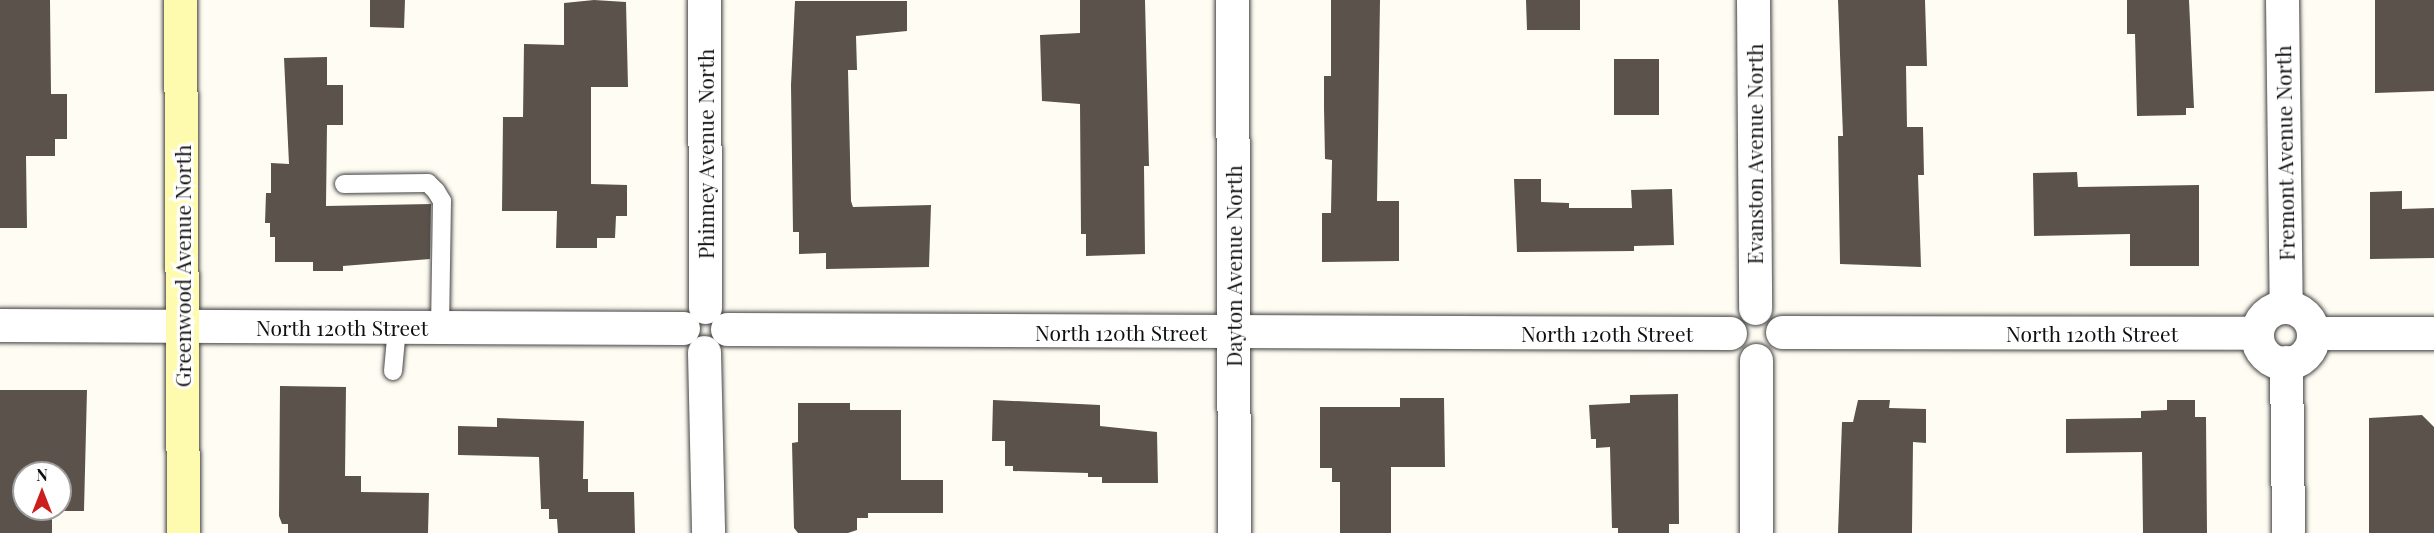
<!DOCTYPE html>
<html>
<head>
<meta charset="utf-8">
<style>
	body { margin:0 }
	#map { position:relative; width:2434px; height:533px; overflow:hidden; background:#fffdf3; font-family:"Playfair Display",serif }
	div>[style] { position:absolute }
	[style*='--x'] { left:calc(var(--x)*1px); top:calc(var(--y)*1px); width:calc(var(--w)*1px); rotate:calc(var(--a)*1deg) }
	.building>* { inset:0; background:#5a524b }
	.roads { filter:drop-shadow(0 0 2px #434343) drop-shadow(0 0 2px #434343) }
	.service>* { height:18px; margin:-9px; padding:0 9px; transform-origin:9px; border-radius:9px; background:#fff }
	.minor>* { height:33px; margin:-16.5px; padding:0 16.5px; transform-origin:16.5px; border-radius:16.5px; background:#fff }
	.minor>.ring { margin:-16.5px; padding:0; box-sizing:content-box; background:none; border:33px solid #fff; border-radius:50% }
	.tertiary>* { height:33px; margin:-16.5px; padding:0 16.5px; transform-origin:16.5px; border-radius:16.5px; background:#fff }
	.secondary>* { height:33px; margin:-16.5px; padding:0 16.5px; transform-origin:16.5px; border-radius:16.5px; background:#fffbae }
	span { translate:-50% -50%; white-space:nowrap; text-align:center; line-height:1.15; -webkit-text-stroke:6px #fff; paint-order:stroke }
	.street-label { font-size:21px; color:#101010 }
	.north { position:absolute; left:12px; top:461px; width:60px; height:60px; box-sizing:border-box; background:#fff; border:2px solid #9f9f9f; border-radius:50%; rotate:0deg; font-size:16px; font-weight:700; line-height:24px; text-align:center; color:#101010 }
	.north::after { content:''; display:block; margin:auto; width:21px; height:27px; background:#cc1f1d; clip-path:polygon(50% 0,100% 100%,50% 72%,0 100%) }
</style>
</head>
<body>
<div id="map">
	<div class="building">
		<div style="clip-path:polygon(0 0,50px 0,51px 94px,67px 94px,67px 139px,55px 139px,55px 156px,26px 156px,27px 228px,0 228px)"></div>
		<div style="clip-path:polygon(370px 0,405px 0,404px 28px,370px 27px)"></div>
		<div style="clip-path:polygon(594px 0,626px 2px,628px 87px,591px 87px,591px 184px,627px 185px,627px 216px,616px 216px,615px 238px,597px 238px,597px 248px,556px 248px,557px 211px,502px 211px,503px 117px,523px 117px,524px 44px,564px 45px,564px 3px)"></div>
		<div style="clip-path:polygon(1080px 0,1145px 0,1149px 166px,1144px 166px,1145px 254px,1086px 256px,1086px 234px,1081px 234px,1080px 104px,1042px 101px,1040px 35px,1080px 33px)"></div>
		<div style="clip-path:polygon(1331px 0,1380px 0,1377px 201px,1399px 201px,1399px 261px,1322px 262px,1322px 213px,1331px 213px,1332px 160px,1325px 159px,1324px 108px,1324px 76px,1331px 76px)"></div>
		<div style="clip-path:polygon(1526px 0,1580px 0,1580px 30px,1527px 30px)"></div>
		<div style="clip-path:polygon(1838px 0,1925px 0,1927px 66px,1906px 66px,1907px 127px,1923px 127px,1924px 175px,1918px 175px,1921px 267px,1840px 264px,1838px 136px,1843px 136px)"></div>
		<div style="clip-path:polygon(2127px 0,2189px 0,2194px 108px,2186px 108px,2186px 115px,2137px 116px,2135px 34px,2127px 34px)"></div>
		<div style="clip-path:polygon(2375px 0,2434px 0,2434px 91px,2375px 93px)"></div>
		<div style="clip-path:polygon(795px 1px,907px 1px,907px 31px,856px 36px,857px 70px,848px 70px,851px 201px,853px 207px,931px 205px,929px 267px,826px 269px,826px 253px,799px 254px,799px 232px,793px 232px,791px 85px)"></div>
		<div style="clip-path:polygon(327px 57px,327px 85px,343px 85px,343px 125px,327px 125px,326px 206px,431px 204px,430px 259px,343px 266px,343px 271px,313px 271px,313px 262px,275px 262px,275px 237px,270px 237px,270px 223px,265px 223px,266px 193px,271px 193px,271px 163px,289px 164px,284px 58px)"></div>
		<div style="clip-path:polygon(1614px 59px,1659px 59px,1659px 115px,1614px 115px)"></div>
		<div style="clip-path:polygon(2077px 172px,2078px 187px,2199px 185px,2199px 266px,2130px 266px,2130px 234px,2034px 236px,2033px 173px)"></div>
		<div style="clip-path:polygon(1514px 179px,1541px 179px,1541px 202px,1569px 203px,1569px 208px,1632px 208px,1631px 190px,1672px 189px,1674px 245px,1634px 246px,1634px 251px,1517px 252px)"></div>
		<div style="clip-path:polygon(2402px 191px,2402px 209px,2434px 208px,2434px 258px,2370px 259px,2370px 192px)"></div>
		<div style="clip-path:polygon(280px 386px,346px 387px,345px 476px,361px 476px,361px 492px,429px 493px,428px 533px,288px 533px,288px 524px,282px 524px,279px 516px)"></div>
		<div style="clip-path:polygon(evenodd,0 390px,87px 390px,84px 511px,52px 511px,52px 533px,0 533px,0 390px,24px 473px,60px 473px,60px 509px,24px 509px,24px 473px)"></div>
		<div style="clip-path:polygon(1678px 394px,1679px 524px,1669px 524px,1669px 533px,1618px 533px,1618px 528px,1612px 528px,1610px 447px,1596px 448px,1596px 439px,1591px 439px,1589px 405px,1630px 403px,1630px 395px)"></div>
		<div style="clip-path:polygon(1400px 398px,1444px 398px,1445px 467px,1391px 467px,1391px 533px,1340px 533px,1340px 482px,1332px 482px,1332px 468px,1320px 468px,1320px 407px,1400px 407px)"></div>
		<div style="clip-path:polygon(993px 400px,1100px 405px,1100px 426px,1157px 432px,1158px 483px,1102px 483px,1102px 477px,1088px 477px,1088px 473px,1013px 471px,1013px 466px,1005px 466px,1005px 441px,992px 441px)"></div>
		<div style="clip-path:polygon(1858px 400px,1890px 400px,1889px 408px,1926px 409px,1926px 443px,1913px 442px,1912px 533px,1838px 533px,1842px 422px,1853px 422px)"></div>
		<div style="clip-path:polygon(2167px 400px,2195px 400px,2195px 417px,2206px 417px,2207px 533px,2143px 533px,2142px 452px,2066px 453px,2066px 419px,2141px 418px,2141px 411px,2167px 410px)"></div>
		<div style="clip-path:polygon(798px 403px,850px 403px,850px 410px,901px 410px,901px 480px,943px 480px,943px 513px,868px 513px,868px 518px,857px 518px,857px 530px,848px 533px,798px 533px,794px 528px,792px 443px,798px 442px)"></div>
		<div style="clip-path:polygon(2422px 415px,2434px 427px,2434px 533px,2369px 533px,2369px 418px)"></div>
		<div style="clip-path:polygon(497px 418px,584px 421px,583px 479px,588px 479px,588px 492px,634px 492px,635px 533px,558px 533px,557px 519px,549px 519px,549px 509px,541px 509px,539px 457px,458px 455px,458px 426px,497px 427px)"></div>
	</div>
	<div class="roads">
		<div class="service">
			<div style="--x:344;--y:184;--w:84;--a:-0.7"></div>
			<div style="--x:428;--y:183;--w:11;--a:45"></div>
			<div style="--x:436;--y:191;--w:12;--a:59"></div>
			<div style="--x:442;--y:201;--w:127;--a:90.9"></div>
			<div style="--x:393;--y:371;--w:43;--a:-84.7"></div>
		</div>
		<div class="minor">
			<div style="--x:704;--y:0;--w:307;--a:89.8"></div>
			<div style="--x:1753;--y:0;--w:308;--a:89.6"></div>
			<div style="--x:2282;--y:0;--w:307;--a:89.3"></div>
			<div class="ring" style="left:2257px;top:307px;width:23px;height:23px"></div>
			<div style="--x:0;--y:325;--w:683;--a:0.25"></div>
			<div style="--x:727;--y:329;--w:1003;--a:0.23"></div>
			<div style="--x:1782;--y:332;--w:475;--a:0.1"></div>
			<div style="--x:2313;--y:333;--w:121;--a:0"></div>
			<div style="--x:704;--y:352;--w:181;--a:88.7"></div>
			<div style="--x:1756;--y:360;--w:173;--a:90"></div>
			<div style="--x:2286;--y:362;--w:171;--a:89.3"></div>
		</div>
		<div class="tertiary">
			<div style="--x:1232;--y:0;--w:533;--a:89.79"></div>
		</div>
		<div class="secondary">
			<div style="--x:180;--y:0;--w:533;--a:89.68"></div>
		</div>
	</div>
	<div class="street-label">
		<span style="left:2284px;top:153px;rotate:-91deg">Fremont Avenue North</span>
		<span style="left:705px;top:154px;rotate:-90deg">Phinney Avenue North</span>
		<span style="left:1754px;top:154px;rotate:-90deg">Evanston Avenue North</span>
		<span style="left:182px;top:266px;rotate:-90deg">Greenwood Avenue North</span>
		<span style="left:1233px;top:266px;rotate:-90deg">Dayton Avenue North</span>
		<span style="left:342px;top:327px">North 120th Street</span>
		<span style="left:1121px;top:332px">North 120th Street</span>
		<span style="left:1607px;top:333px">North 120th Street</span>
		<span style="left:2092px;top:333px">North 120th Street</span>
	</div>
	<div class="north">N</div>
</div>
</body>
</html>
